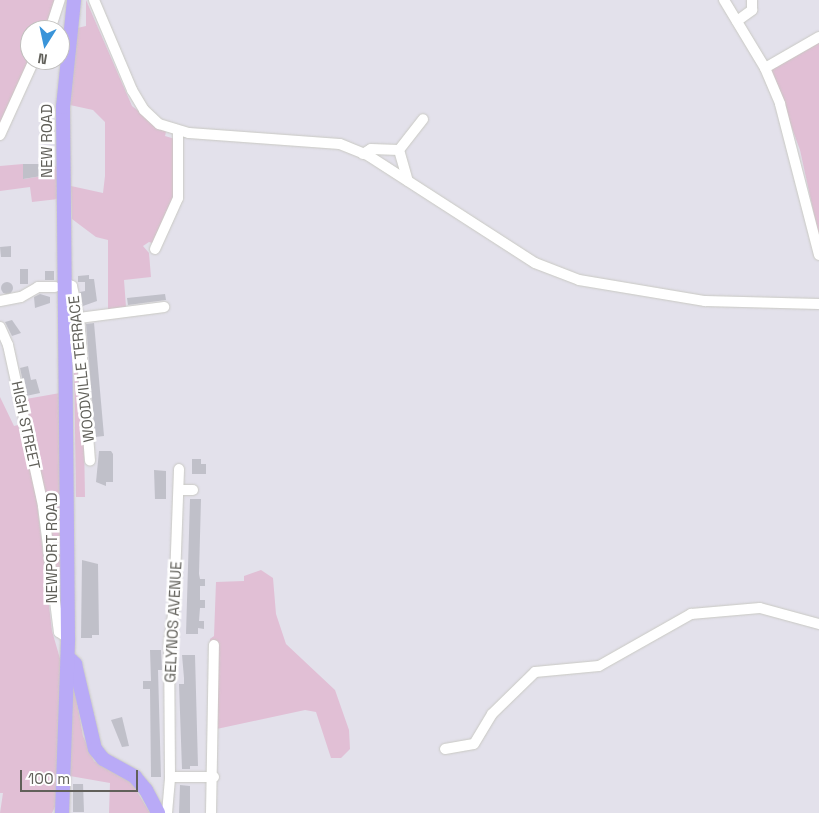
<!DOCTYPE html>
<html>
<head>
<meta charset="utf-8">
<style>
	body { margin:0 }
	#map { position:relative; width:819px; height:813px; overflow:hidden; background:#e3e1eb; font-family:"Space Grotesk",sans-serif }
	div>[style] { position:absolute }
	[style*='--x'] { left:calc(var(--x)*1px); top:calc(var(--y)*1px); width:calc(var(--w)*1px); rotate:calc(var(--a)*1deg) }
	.green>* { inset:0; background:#e1bfd5 }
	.building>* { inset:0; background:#c0c0c9 }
	.round { border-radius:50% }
	.roads { filter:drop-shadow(0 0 1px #c9c9c3) drop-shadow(0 0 1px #c9c9c3) }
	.minor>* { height:10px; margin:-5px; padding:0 5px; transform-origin:5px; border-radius:5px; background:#fff }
	.major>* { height:14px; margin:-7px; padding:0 7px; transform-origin:7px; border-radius:7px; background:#b9aaf7 }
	span { translate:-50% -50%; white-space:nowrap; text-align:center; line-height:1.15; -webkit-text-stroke:5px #fff; paint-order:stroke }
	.street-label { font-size:15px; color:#61605a }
	.north { position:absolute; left:20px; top:20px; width:50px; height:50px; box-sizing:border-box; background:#fff; border:1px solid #c0bfbd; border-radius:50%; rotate:190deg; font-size:14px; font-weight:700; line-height:20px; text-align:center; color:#61605a }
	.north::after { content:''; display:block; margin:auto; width:18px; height:22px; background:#3a94d9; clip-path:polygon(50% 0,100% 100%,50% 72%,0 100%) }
	.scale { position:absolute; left:20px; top:770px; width:118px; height:22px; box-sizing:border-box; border:2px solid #61605a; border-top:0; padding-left:6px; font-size:15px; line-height:18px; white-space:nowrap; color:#61605a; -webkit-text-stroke:4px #fff; paint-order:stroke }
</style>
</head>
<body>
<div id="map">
	<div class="green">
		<div style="clip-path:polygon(0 0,55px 0,45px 30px,30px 30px,30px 60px,0 128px)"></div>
		<div style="clip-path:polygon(86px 0,132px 106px,166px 132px,165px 136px,175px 139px,177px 190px,155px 244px,149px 242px,143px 246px,149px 253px,151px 277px,124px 280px,126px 307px,108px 310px,108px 240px,96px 237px,72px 219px,71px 186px,103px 193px,105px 176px,105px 122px,93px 110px,70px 105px,77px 28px,86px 26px)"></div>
		<div style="clip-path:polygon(819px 41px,819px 237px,800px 150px,770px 69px)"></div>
		<div style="clip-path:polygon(23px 164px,24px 179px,48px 175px,48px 164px,57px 167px,58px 199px,32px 202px,30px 187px,0 191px,0 166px)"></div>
		<div style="clip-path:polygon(73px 299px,84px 441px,85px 497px,76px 497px)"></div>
		<div style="clip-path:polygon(60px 393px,60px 553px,61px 575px,55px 572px,25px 411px,28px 410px,26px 399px)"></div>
		<div style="clip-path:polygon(0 397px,14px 426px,18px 425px,35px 485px,52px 631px,61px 662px,56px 805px,52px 813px,0 813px,3px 793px,0 793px)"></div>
		<div style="clip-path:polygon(261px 570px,273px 578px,276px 614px,286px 644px,335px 690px,349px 730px,350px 749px,341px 758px,331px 758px,316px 712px,305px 710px,212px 730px,210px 639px,214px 636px,216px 582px,244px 581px,244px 576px)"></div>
		<div style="clip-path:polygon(72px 674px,83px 736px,94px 761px,130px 780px,150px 813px,109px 813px,110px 783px,70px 776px)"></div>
	</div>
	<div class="building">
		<div style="clip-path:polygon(23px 164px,48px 164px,48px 175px,23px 179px)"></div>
		<div style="clip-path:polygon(11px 246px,11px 257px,1px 257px,0 247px)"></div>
		<div style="clip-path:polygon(20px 269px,28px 269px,28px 284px,20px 284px)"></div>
		<div style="clip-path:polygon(45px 271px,54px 271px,54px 280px,45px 280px)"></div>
		<div style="clip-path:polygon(89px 275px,89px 279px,94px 279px,97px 301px,83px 306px,80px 292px,85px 291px,85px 282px,78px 282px,78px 276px)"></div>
		<div class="round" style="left:1px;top:282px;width:12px;height:12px"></div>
		<div style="clip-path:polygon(40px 294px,50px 297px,50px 303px,35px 308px,34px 297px)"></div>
		<div style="clip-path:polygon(165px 294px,166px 300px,128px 305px,127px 298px)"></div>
		<div style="clip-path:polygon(12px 320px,21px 333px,12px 336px,5px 322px)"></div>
		<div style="clip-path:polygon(94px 323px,104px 436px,95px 437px,86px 324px)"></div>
		<div style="clip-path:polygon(28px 366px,31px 380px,36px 379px,40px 393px,26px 396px,20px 368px)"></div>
		<div style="clip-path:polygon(99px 451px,111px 451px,113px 454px,113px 482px,106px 482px,106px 486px,96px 482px)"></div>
		<div style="clip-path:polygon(192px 459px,201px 459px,201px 464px,206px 464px,206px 474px,192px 474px)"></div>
		<div style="clip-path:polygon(154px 470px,166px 471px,166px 499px,155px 499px)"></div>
		<div style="clip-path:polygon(190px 499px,201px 499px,199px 574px,200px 579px,205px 579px,205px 586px,200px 586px,200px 600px,205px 600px,205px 608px,200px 608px,199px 621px,204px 621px,204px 629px,198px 628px,198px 634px,186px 634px)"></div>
		<div style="clip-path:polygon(82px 560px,98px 564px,99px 635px,92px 635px,92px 638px,81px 638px)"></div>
		<div style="clip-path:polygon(150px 650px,161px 650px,162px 670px,158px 670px,161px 777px,151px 777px,150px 689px,143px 689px,143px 681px,151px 681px)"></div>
		<div style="clip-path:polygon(182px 655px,195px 655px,198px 766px,190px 766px,190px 769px,182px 769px,179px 684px,184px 684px,184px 678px)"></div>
		<div style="clip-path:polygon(122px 717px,129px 746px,122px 747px,111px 720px)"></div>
		<div style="clip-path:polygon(73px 784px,83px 784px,84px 812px,73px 812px)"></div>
		<div style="clip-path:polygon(180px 785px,190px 786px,190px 813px,179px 813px)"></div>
	</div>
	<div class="roads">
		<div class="minor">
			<div style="--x:94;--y:0;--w:98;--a:67.1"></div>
			<div style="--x:132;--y:90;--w:23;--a:59"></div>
			<div style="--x:144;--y:110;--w:21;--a:43"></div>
			<div style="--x:159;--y:124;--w:31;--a:17"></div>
			<div style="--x:189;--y:133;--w:151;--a:4.2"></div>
			<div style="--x:340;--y:144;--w:31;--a:22"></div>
			<div style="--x:369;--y:156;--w:197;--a:32.8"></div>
			<div style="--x:535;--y:263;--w:47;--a:21.1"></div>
			<div style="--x:579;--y:280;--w:128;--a:9.5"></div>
			<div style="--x:705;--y:301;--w:114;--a:1.5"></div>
			<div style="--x:724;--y:0;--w:79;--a:58.9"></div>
			<div style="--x:765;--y:68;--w:39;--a:67"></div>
			<div style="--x:780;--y:104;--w:156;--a:75.5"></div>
			<div style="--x:737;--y:21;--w:19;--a:-36"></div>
			<div style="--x:752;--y:10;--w:10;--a:-90"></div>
			<div style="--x:50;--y:30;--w:32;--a:-72"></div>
			<div style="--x:765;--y:68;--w:62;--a:-29.9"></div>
			<div style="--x:0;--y:135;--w:82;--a:-65.6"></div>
			<div style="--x:399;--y:150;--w:39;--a:-52"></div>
			<div style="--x:363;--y:154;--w:9;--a:-32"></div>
			<div style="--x:371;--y:149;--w:28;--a:2"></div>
			<div style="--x:399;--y:150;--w:32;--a:74"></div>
			<div style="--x:155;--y:249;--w:56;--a:-65.7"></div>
			<div style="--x:178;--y:198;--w:67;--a:-90"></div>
			<div style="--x:64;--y:282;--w:9;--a:27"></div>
			<div style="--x:72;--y:286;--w:33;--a:78"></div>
			<div style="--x:79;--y:318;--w:143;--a:85.6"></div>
			<div style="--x:0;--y:301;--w:21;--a:-11"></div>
			<div style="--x:21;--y:297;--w:20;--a:-30"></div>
			<div style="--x:38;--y:287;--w:17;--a:0"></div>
			<div style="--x:79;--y:318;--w:86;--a:-7.4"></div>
			<div style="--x:0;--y:327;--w:20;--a:66"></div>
			<div style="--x:8;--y:345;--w:165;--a:77.7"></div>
			<div style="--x:43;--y:506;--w:127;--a:82.8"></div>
			<div style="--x:59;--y:632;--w:11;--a:34"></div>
			<div style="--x:179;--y:490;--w:14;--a:0"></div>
			<div style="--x:445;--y:749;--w:29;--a:-10"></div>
			<div style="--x:474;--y:744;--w:35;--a:-59"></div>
			<div style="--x:492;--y:714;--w:60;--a:-44.3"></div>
			<div style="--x:535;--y:672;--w:64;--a:-5.4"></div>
			<div style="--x:599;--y:666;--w:106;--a:-29.5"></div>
			<div style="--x:691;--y:614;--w:69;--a:-5"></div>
			<div style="--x:760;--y:608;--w:61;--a:15.2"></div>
			<div style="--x:170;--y:777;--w:44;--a:0"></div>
			<div style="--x:167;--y:813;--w:36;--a:-85"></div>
			<div style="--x:170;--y:777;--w:134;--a:-90.4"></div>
			<div style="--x:169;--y:643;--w:37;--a:-82"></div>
			<div style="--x:174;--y:606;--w:137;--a:-87.9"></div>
			<div style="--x:211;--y:813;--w:168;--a:-89"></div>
		</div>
		<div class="major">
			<div style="--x:71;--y:660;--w:6;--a:45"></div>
			<div style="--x:75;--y:664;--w:87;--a:76.8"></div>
			<div style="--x:95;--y:749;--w:13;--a:51"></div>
			<div style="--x:103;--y:759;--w:37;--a:29"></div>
			<div style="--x:135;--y:777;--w:17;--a:50"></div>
			<div style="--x:146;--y:790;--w:26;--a:62"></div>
			<div style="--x:62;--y:813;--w:175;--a:-88"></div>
			<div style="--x:68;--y:638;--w:531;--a:-90.54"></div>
			<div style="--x:63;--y:107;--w:108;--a:-84.1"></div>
		</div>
	</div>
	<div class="street-label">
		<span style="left:47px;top:141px;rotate:-90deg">NEW ROAD</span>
		<span style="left:81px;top:369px;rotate:-96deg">WOODVILLE TERRACE</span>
		<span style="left:26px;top:425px;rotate:78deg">HIGH STREET</span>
		<span style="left:52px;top:548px;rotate:-90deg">NEWPORT ROAD</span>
		<span style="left:173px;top:622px;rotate:-87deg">GELYNOS AVENUE</span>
	</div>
	<div class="north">N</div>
	<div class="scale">100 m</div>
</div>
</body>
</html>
